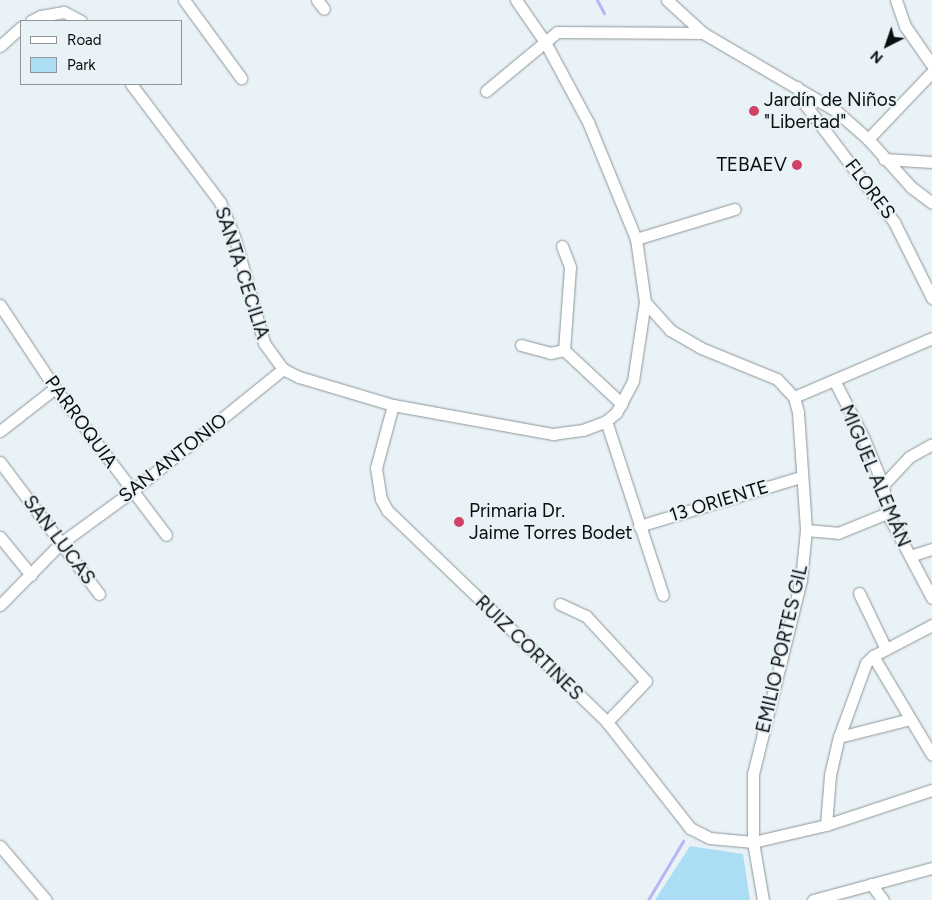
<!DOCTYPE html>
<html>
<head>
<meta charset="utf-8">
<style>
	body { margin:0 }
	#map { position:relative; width:932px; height:900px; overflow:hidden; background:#e9f2f6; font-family:Figtree,sans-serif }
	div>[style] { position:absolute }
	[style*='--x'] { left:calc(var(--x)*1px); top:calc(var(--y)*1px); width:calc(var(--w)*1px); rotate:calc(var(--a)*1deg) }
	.green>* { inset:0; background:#abdef5 }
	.stream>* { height:3px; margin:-1.5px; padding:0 1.5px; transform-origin:1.5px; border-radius:1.5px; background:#b6b6f5 }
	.roads { filter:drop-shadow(0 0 1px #8d9599) drop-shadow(0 0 1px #8d9599) }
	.minor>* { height:11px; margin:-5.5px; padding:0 5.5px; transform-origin:5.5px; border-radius:5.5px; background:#fff }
	.dots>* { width:14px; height:14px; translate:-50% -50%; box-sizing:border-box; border:2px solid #e9f2f6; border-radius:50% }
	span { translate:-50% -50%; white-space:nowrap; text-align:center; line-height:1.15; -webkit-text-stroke:4px #e9f2f6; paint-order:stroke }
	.poi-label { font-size:19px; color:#0b0e0f }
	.left { translate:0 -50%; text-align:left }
	.right { translate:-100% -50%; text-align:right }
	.street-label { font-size:19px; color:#0b0e0f }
	.legend { position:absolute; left:20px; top:20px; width:162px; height:65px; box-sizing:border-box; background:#e9f2f6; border:1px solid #90979a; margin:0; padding:6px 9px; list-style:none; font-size:15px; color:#0b0e0f }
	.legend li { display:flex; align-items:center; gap:10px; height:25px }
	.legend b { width:25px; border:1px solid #90979a }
	.north { position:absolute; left:862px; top:20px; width:50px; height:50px; -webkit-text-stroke:4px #e9f2f6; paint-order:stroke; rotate:221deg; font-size:14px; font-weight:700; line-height:20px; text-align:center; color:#0b0e0f }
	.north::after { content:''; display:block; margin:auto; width:18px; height:22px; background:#0b0e0f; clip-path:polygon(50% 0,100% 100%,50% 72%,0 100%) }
</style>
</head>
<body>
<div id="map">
	<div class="green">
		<div style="clip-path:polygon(690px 846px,743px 854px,750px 900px,655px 900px)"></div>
	</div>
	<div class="stream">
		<div style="--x:597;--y:0;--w:15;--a:62"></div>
		<div style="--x:648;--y:900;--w:69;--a:-59.3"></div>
	</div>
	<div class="roads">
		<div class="minor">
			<div style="--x:184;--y:0;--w:97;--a:53.8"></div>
			<div style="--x:317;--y:0;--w:11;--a:52"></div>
			<div style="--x:667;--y:0;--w:49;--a:42.5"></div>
			<div style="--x:896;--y:0;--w:28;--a:71"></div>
			<div style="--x:905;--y:26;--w:47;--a:55.3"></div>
			<div style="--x:64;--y:12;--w:19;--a:28"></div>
			<div style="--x:31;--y:21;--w:11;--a:-27"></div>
			<div style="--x:41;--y:16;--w:23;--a:-10"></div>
			<div style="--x:0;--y:46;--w:28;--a:-42"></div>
			<div style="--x:131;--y:84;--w:148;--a:53"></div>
			<div style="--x:220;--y:202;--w:37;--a:68"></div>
			<div style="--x:234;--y:236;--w:111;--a:74.3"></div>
			<div style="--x:264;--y:343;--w:32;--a:54"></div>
			<div style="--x:283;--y:369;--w:18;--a:27"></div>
			<div style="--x:299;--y:377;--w:98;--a:16.6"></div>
			<div style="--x:393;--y:405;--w:163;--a:10.3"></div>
			<div style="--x:553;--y:434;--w:30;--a:-8"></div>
			<div style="--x:583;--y:430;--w:25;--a:-21"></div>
			<div style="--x:606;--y:421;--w:13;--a:-39"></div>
			<div style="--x:616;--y:413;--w:36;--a:-62"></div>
			<div style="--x:633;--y:381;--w:80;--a:-81.4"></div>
			<div style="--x:645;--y:302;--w:64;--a:-98.1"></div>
			<div style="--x:636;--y:239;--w:126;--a:-112.3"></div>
			<div style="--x:588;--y:122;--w:91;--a:-118.3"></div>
			<div style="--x:545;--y:42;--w:51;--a:-124.6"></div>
			<div style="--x:797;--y:87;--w:17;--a:66"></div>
			<div style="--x:804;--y:103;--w:149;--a:52.9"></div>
			<div style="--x:894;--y:222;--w:85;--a:63.4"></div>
			<div style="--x:486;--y:91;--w:92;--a:-39.7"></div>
			<div style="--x:557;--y:32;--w:146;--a:0.4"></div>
			<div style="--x:703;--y:33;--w:153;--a:30.3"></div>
			<div style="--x:835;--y:110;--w:44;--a:41.3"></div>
			<div style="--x:868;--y:139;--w:64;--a:48.1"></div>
			<div style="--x:911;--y:187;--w:26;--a:37"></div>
			<div style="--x:868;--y:139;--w:93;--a:-46.3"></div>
			<div style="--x:884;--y:159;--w:48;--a:3.6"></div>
			<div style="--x:636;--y:239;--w:103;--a:-16.9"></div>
			<div style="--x:562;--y:246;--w:22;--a:69"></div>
			<div style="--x:570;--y:267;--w:83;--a:94.1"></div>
			<div style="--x:645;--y:302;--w:38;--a:48"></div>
			<div style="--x:670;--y:330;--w:36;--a:30"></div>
			<div style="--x:701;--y:348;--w:82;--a:22.2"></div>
			<div style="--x:777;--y:379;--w:25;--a:47"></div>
			<div style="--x:794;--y:397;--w:16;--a:75"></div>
			<div style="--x:798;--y:412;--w:118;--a:86.1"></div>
			<div style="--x:806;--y:530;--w:50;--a:95.7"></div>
			<div style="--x:801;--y:580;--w:200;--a:103.9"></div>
			<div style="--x:753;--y:774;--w:68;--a:90"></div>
			<div style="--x:753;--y:842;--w:59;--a:80.2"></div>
			<div style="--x:0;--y:305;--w:100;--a:56.5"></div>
			<div style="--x:55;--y:388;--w:184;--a:52.9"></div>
			<div style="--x:521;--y:345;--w:30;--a:15"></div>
			<div style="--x:550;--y:353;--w:14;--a:-12"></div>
			<div style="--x:564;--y:350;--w:79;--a:43"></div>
			<div style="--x:834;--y:380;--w:66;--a:63"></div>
			<div style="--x:864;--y:439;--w:50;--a:67.6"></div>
			<div style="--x:883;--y:485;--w:28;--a:82"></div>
			<div style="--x:887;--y:513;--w:96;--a:62.1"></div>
			<div style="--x:794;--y:397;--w:150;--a:-23.1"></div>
			<div style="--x:393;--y:405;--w:65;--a:105.1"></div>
			<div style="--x:376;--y:468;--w:31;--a:81"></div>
			<div style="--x:381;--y:499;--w:13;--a:61"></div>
			<div style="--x:387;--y:510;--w:306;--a:43.9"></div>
			<div style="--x:607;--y:722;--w:135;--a:51.9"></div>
			<div style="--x:690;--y:828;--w:22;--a:27"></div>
			<div style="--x:710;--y:838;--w:43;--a:5.3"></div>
			<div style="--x:753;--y:842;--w:75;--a:-13.1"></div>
			<div style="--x:826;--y:825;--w:112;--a:-18.3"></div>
			<div style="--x:606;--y:421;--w:183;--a:71.9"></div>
			<div style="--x:0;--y:431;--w:70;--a:-38"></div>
			<div style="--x:0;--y:462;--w:165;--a:53.1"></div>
			<div style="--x:883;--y:485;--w:38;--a:-47"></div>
			<div style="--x:909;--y:457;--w:26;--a:-29"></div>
			<div style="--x:639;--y:526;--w:168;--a:-16.9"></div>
			<div style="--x:806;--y:530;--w:32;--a:5"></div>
			<div style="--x:838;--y:533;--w:53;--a:-22.2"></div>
			<div style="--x:0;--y:537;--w:49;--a:50.8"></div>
			<div style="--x:910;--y:556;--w:23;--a:-18"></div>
			<div style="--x:859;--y:593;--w:62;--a:64.3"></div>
			<div style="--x:560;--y:604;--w:29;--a:25"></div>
			<div style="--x:586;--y:616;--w:88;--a:47.3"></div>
			<div style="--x:646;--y:681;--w:57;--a:133.6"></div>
			<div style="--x:0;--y:605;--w:87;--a:-45.5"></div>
			<div style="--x:61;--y:543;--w:87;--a:-36.1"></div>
			<div style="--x:131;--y:492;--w:196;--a:-39"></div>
			<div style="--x:873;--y:656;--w:115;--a:59.2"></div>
			<div style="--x:839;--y:737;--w:73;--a:-14.2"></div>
			<div style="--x:826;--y:825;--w:50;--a:-85.4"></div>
			<div style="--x:830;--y:775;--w:39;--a:-77"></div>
			<div style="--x:839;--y:737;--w:79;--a:-70"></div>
			<div style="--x:866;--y:663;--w:10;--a:-45"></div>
			<div style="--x:873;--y:656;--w:67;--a:-27.7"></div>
			<div style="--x:0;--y:846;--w:71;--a:49.6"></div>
			<div style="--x:871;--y:884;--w:20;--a:53"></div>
			<div style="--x:813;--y:900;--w:123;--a:-15.1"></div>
		</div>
	</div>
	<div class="dots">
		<div style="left:754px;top:111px;background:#d14266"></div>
		<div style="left:797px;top:165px;background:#d14266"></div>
		<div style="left:459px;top:522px;background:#d14266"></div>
	</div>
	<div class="poi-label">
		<span class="left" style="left:764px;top:111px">Jardín de Niños<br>"Libertad"</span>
		<span class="right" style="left:787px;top:165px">TEBAEV</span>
		<span class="left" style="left:469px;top:522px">Primaria Dr.<br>Jaime Torres Bodet</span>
	</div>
	<div class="street-label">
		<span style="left:870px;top:189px;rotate:53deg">FLORES</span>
		<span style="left:242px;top:273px;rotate:72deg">SANTA CECILIA</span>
		<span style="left:81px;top:422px;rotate:54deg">PARROQUIA</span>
		<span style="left:173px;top:458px;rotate:-38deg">SAN ANTONIO</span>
		<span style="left:875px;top:476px;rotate:67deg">MIGUEL ALEMÁN</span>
		<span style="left:719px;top:501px;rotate:-17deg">13 ORIENTE</span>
		<span style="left:59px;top:540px;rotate:53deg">SAN LUCAS</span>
		<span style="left:529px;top:648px;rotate:44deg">RUIZ CORTINES</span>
		<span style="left:782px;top:649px;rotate:-77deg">EMILIO PORTES GIL</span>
	</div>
	<ul class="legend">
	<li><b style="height:6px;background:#fff"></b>Road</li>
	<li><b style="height:14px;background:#abdef5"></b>Park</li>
	</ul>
	<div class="north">N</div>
</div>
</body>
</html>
